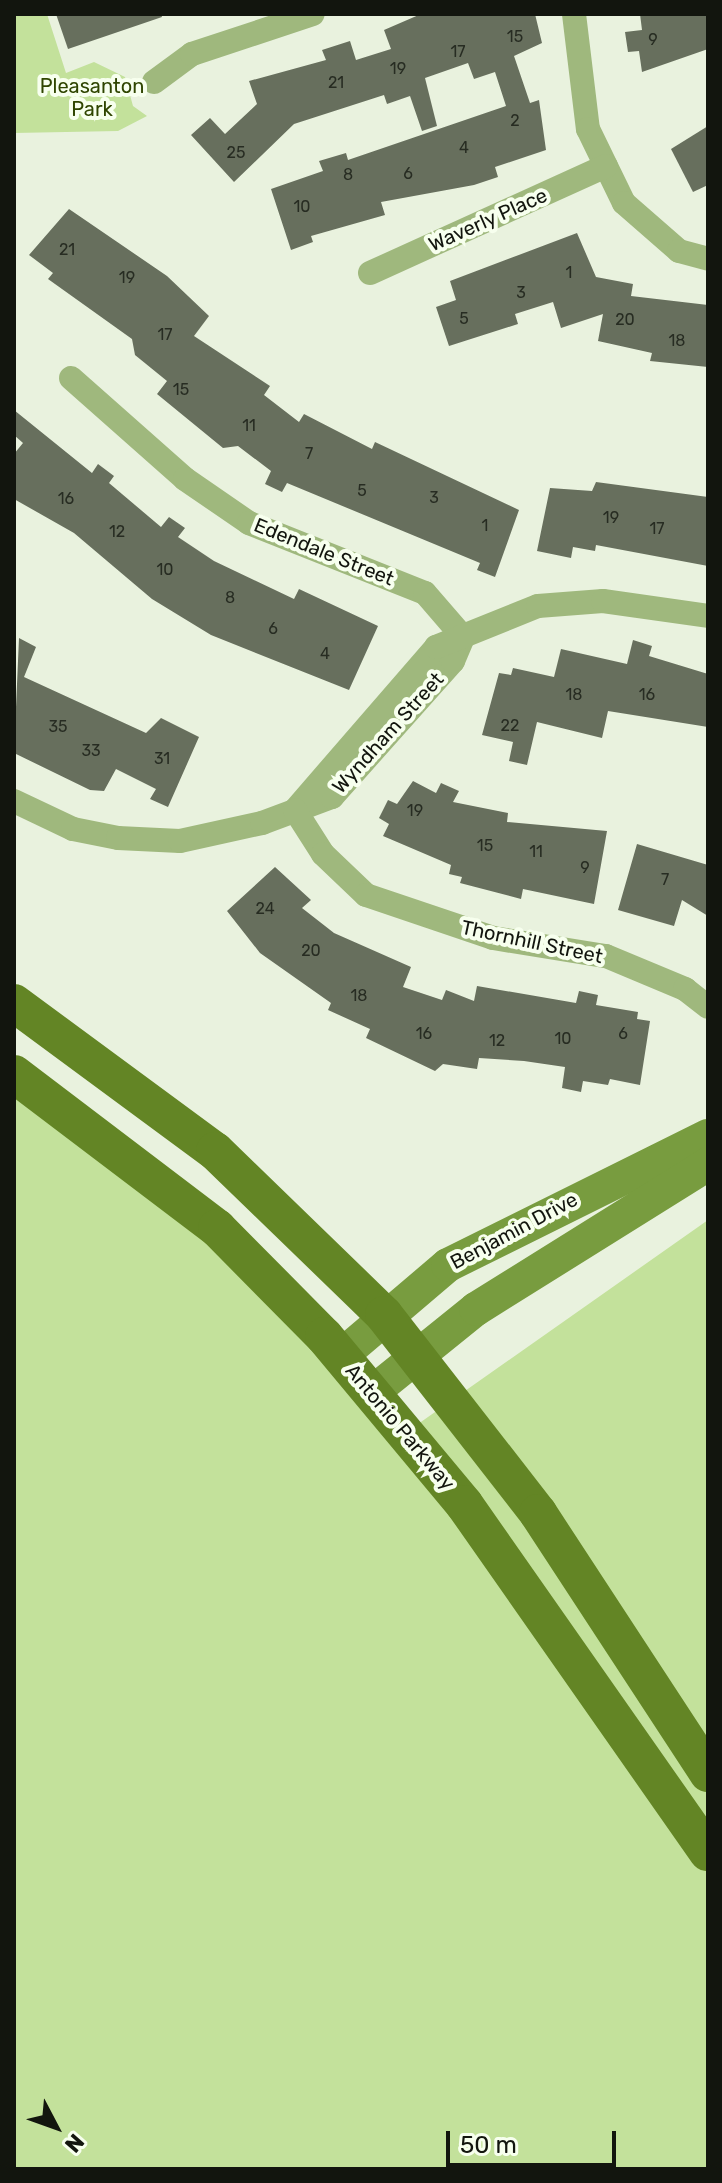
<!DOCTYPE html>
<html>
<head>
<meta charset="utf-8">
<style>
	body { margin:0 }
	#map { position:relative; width:722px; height:2183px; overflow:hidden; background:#e9f2de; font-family:Rubik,sans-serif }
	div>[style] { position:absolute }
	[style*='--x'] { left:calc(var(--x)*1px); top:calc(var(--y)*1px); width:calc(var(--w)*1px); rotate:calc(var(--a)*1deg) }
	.green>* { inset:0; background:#c3e19b }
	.building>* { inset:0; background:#676f5d }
	.minor>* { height:24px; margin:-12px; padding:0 12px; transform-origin:12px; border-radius:12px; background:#9fb87d }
	.secondary>* { height:34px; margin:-17px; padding:0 17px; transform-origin:17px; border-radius:17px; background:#789c3f }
	.primary>* { height:38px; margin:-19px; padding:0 19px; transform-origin:19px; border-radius:19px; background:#638525 }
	span { translate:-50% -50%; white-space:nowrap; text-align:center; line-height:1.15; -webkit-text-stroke:8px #f7ffee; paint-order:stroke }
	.number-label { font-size:16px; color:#272c22 }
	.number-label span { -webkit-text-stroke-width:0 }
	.park-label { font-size:20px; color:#2f4500 }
	.street-label { font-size:20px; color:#12150e }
	.frame { position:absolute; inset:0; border:16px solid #12150e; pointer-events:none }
	.north { position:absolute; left:16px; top:2087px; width:80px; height:80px; -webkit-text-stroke:6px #f7ffee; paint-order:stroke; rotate:131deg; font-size:22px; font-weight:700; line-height:32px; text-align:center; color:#12150e }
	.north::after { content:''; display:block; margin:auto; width:28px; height:36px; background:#12150e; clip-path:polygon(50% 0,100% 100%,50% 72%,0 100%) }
	.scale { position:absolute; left:446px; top:2131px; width:170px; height:36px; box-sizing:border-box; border:4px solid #12150e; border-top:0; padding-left:10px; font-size:24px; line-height:28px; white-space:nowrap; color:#12150e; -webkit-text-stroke:6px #f7ffee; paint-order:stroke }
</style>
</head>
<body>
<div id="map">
	<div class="green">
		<div style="clip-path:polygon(14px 14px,47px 14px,66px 73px,94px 62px,125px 77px,133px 106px,147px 116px,118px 131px,14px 133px)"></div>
		<div style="clip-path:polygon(14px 1071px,222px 1218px,401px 1436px,708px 1220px,708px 2169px,14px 2169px)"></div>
	</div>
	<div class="building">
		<div style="clip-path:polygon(56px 14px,161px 14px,162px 17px,68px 49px)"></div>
		<div style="clip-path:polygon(421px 14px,535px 14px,542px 43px,514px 56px,530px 103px,539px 100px,546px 150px,495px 167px,498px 177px,474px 185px,381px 202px,385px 215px,311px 236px,313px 242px,291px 250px,271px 189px,323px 171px,319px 161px,346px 153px,348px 160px,506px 106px,495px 72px,474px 79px,468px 63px,425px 78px,437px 126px,422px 131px,410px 96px,387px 104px,384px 95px,294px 124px,234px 182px,191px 135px,210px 118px,225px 134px,257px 104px,249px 81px,326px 60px,322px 50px,350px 41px,356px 60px,391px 49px,384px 30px)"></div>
		<div style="clip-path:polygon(640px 14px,708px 14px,708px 49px,642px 72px,639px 51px,628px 52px,625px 32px,642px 30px)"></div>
		<div style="clip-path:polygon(708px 126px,708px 185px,693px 192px,671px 149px)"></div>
		<div style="clip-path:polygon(69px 209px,167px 276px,209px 316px,194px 336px,270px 386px,264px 395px,299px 422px,304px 414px,372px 449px,375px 442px,519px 510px,495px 577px,477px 570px,480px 563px,287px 483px,282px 492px,265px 484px,271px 471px,238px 446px,223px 448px,157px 394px,167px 381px,135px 355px,132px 339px,48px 279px,53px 273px,29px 255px)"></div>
		<div style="clip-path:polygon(577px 233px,596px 277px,633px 284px,631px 296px,708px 305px,708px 367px,650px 361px,652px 353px,598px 341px,603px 314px,561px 328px,553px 302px,515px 314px,518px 324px,449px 346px,436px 307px,456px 300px,450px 281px)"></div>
		<div style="clip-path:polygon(14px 410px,92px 473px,98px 464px,114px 476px,109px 483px,161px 527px,169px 517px,185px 528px,178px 537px,214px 561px,294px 599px,299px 589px,378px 626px,349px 690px,211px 635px,152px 599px,74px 533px,14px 499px,14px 454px,23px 443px,14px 435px)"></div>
		<div style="clip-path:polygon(596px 482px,708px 497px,708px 566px,596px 545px,595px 551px,573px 547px,571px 558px,537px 551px,550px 488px,592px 491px)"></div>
		<div style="clip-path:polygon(19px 638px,36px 647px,24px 677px,146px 733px,161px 718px,199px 737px,168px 807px,150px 799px,156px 789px,116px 769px,104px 791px,90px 790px,14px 753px)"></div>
		<div style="clip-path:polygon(633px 640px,652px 646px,649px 656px,708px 674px,708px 727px,608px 711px,602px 738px,537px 722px,527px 765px,509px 761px,513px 742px,482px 735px,499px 673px,511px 675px,513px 668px,554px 677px,561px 649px,627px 664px)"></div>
		<div style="clip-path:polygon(413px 781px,436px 793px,441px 783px,459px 791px,453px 802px,508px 813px,507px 822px,607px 831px,594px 904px,523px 889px,521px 899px,460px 883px,462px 877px,449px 874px,451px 865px,383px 836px,389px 824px,379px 818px,388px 800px,397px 804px)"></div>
		<div style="clip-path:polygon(637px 844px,708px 865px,708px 916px,682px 900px,674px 926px,618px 910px)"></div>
		<div style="clip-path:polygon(275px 867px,311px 900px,302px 908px,334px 933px,411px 967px,403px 987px,442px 1000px,446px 990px,474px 1001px,477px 986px,576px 1003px,579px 991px,598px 995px,596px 1005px,638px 1012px,637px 1019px,650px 1021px,640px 1085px,610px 1079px,608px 1085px,583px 1081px,581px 1092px,562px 1088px,565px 1067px,524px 1061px,479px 1058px,477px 1069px,443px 1064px,435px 1071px,366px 1038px,370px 1029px,328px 1010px,331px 1003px,260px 953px,227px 911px)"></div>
	</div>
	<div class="minor">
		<div style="--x:574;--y:14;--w:116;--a:83.1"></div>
		<div style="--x:588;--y:129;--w:82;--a:64.1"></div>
		<div style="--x:624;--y:203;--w:73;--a:41.1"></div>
		<div style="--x:679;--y:251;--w:30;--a:15"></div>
		<div style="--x:154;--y:82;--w:47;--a:-36.4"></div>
		<div style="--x:192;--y:54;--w:127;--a:-18.3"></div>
		<div style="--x:370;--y:273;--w:259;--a:-24.4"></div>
		<div style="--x:71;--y:378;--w:152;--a:41.5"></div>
		<div style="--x:185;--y:479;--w:78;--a:34.5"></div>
		<div style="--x:249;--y:523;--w:189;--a:21.7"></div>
		<div style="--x:425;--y:593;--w:58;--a:49.2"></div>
		<div style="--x:14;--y:801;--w:65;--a:25.4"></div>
		<div style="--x:73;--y:829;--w:46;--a:11.3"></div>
		<div style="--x:118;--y:838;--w:62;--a:2.8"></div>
		<div style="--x:180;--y:841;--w:84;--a:-12.4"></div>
		<div style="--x:262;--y:823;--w:75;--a:-20.4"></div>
		<div style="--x:332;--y:797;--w:182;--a:-48.3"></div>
		<div style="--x:453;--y:661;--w:26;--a:-67"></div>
		<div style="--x:295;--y:810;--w:216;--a:-49.1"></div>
		<div style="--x:436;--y:647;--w:110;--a:-21.9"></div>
		<div style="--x:538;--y:606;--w:65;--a:-4.4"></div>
		<div style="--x:603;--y:601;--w:106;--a:8.1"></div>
		<div style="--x:295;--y:810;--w:52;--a:57.5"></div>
		<div style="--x:323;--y:854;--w:59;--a:43.6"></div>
		<div style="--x:366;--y:895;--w:134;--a:18.7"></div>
		<div style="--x:493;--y:938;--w:114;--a:9.1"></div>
		<div style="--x:606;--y:956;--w:86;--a:22.7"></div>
		<div style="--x:685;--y:989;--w:29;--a:38"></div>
	</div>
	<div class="secondary">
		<div style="--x:341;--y:1356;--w:140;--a:-40.4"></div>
		<div style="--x:448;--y:1265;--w:290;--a:-26.4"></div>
		<div style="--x:373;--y:1392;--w:132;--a:-38.9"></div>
		<div style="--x:476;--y:1309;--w:274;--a:-32"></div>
	</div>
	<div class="primary">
		<div style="--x:14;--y:1003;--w:250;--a:36.4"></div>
		<div style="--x:215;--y:1151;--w:235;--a:44.1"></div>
		<div style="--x:384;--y:1315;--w:251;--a:52.1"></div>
		<div style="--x:538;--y:1513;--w:311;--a:56.8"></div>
		<div style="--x:14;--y:1074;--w:255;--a:37.2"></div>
		<div style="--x:217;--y:1228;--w:152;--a:45.3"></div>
		<div style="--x:324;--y:1336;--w:219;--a:50.2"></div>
		<div style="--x:464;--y:1504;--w:425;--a:55"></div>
	</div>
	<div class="number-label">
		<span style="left:515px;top:37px">15</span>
		<span style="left:653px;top:40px">9</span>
		<span style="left:458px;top:52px">17</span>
		<span style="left:398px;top:69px">19</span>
		<span style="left:336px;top:83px">21</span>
		<span style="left:515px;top:121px">2</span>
		<span style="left:464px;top:148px">4</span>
		<span style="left:236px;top:153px">25</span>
		<span style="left:408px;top:174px">6</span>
		<span style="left:348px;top:175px">8</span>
		<span style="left:302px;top:207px">10</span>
		<span style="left:67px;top:250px">21</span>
		<span style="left:569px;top:273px">1</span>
		<span style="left:127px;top:278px">19</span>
		<span style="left:521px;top:293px">3</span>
		<span style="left:464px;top:319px">5</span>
		<span style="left:625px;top:320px">20</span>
		<span style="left:165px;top:335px">17</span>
		<span style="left:677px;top:341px">18</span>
		<span style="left:181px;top:390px">15</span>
		<span style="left:249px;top:426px">11</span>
		<span style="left:309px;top:454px">7</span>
		<span style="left:362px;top:491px">5</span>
		<span style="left:434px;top:498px">3</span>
		<span style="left:66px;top:499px">16</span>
		<span style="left:611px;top:518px">19</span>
		<span style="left:485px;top:526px">1</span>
		<span style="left:657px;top:529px">17</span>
		<span style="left:117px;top:532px">12</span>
		<span style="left:165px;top:570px">10</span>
		<span style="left:230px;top:598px">8</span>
		<span style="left:273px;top:629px">6</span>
		<span style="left:325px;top:654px">4</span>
		<span style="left:574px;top:695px">18</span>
		<span style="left:647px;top:695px">16</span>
		<span style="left:510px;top:726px">22</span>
		<span style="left:58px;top:727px">35</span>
		<span style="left:91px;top:751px">33</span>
		<span style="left:162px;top:759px">31</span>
		<span style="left:415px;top:811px">19</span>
		<span style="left:485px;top:846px">15</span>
		<span style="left:536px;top:852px">11</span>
		<span style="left:585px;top:868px">9</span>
		<span style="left:665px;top:880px">7</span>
		<span style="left:265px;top:909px">24</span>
		<span style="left:311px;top:951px">20</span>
		<span style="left:359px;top:996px">18</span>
		<span style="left:424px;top:1034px">16</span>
		<span style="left:623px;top:1034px">6</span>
		<span style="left:563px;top:1039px">10</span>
		<span style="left:497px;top:1041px">12</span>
	</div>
	<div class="park-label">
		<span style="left:92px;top:98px">Pleasanton<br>Park</span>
	</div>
	<div class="street-label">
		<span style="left:488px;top:220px;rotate:-24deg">Waverly Place</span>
		<span style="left:324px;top:552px;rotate:22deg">Edendale Street</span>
		<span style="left:388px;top:733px;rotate:-48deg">Wyndham Street</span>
		<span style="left:532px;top:942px;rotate:12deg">Thornhill Street</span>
		<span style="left:514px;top:1231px;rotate:-28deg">Benjamin Drive</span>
		<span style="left:400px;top:1427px;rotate:50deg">Antonio Parkway</span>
	</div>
	<div class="frame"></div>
	<div class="north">N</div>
	<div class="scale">50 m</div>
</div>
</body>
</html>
